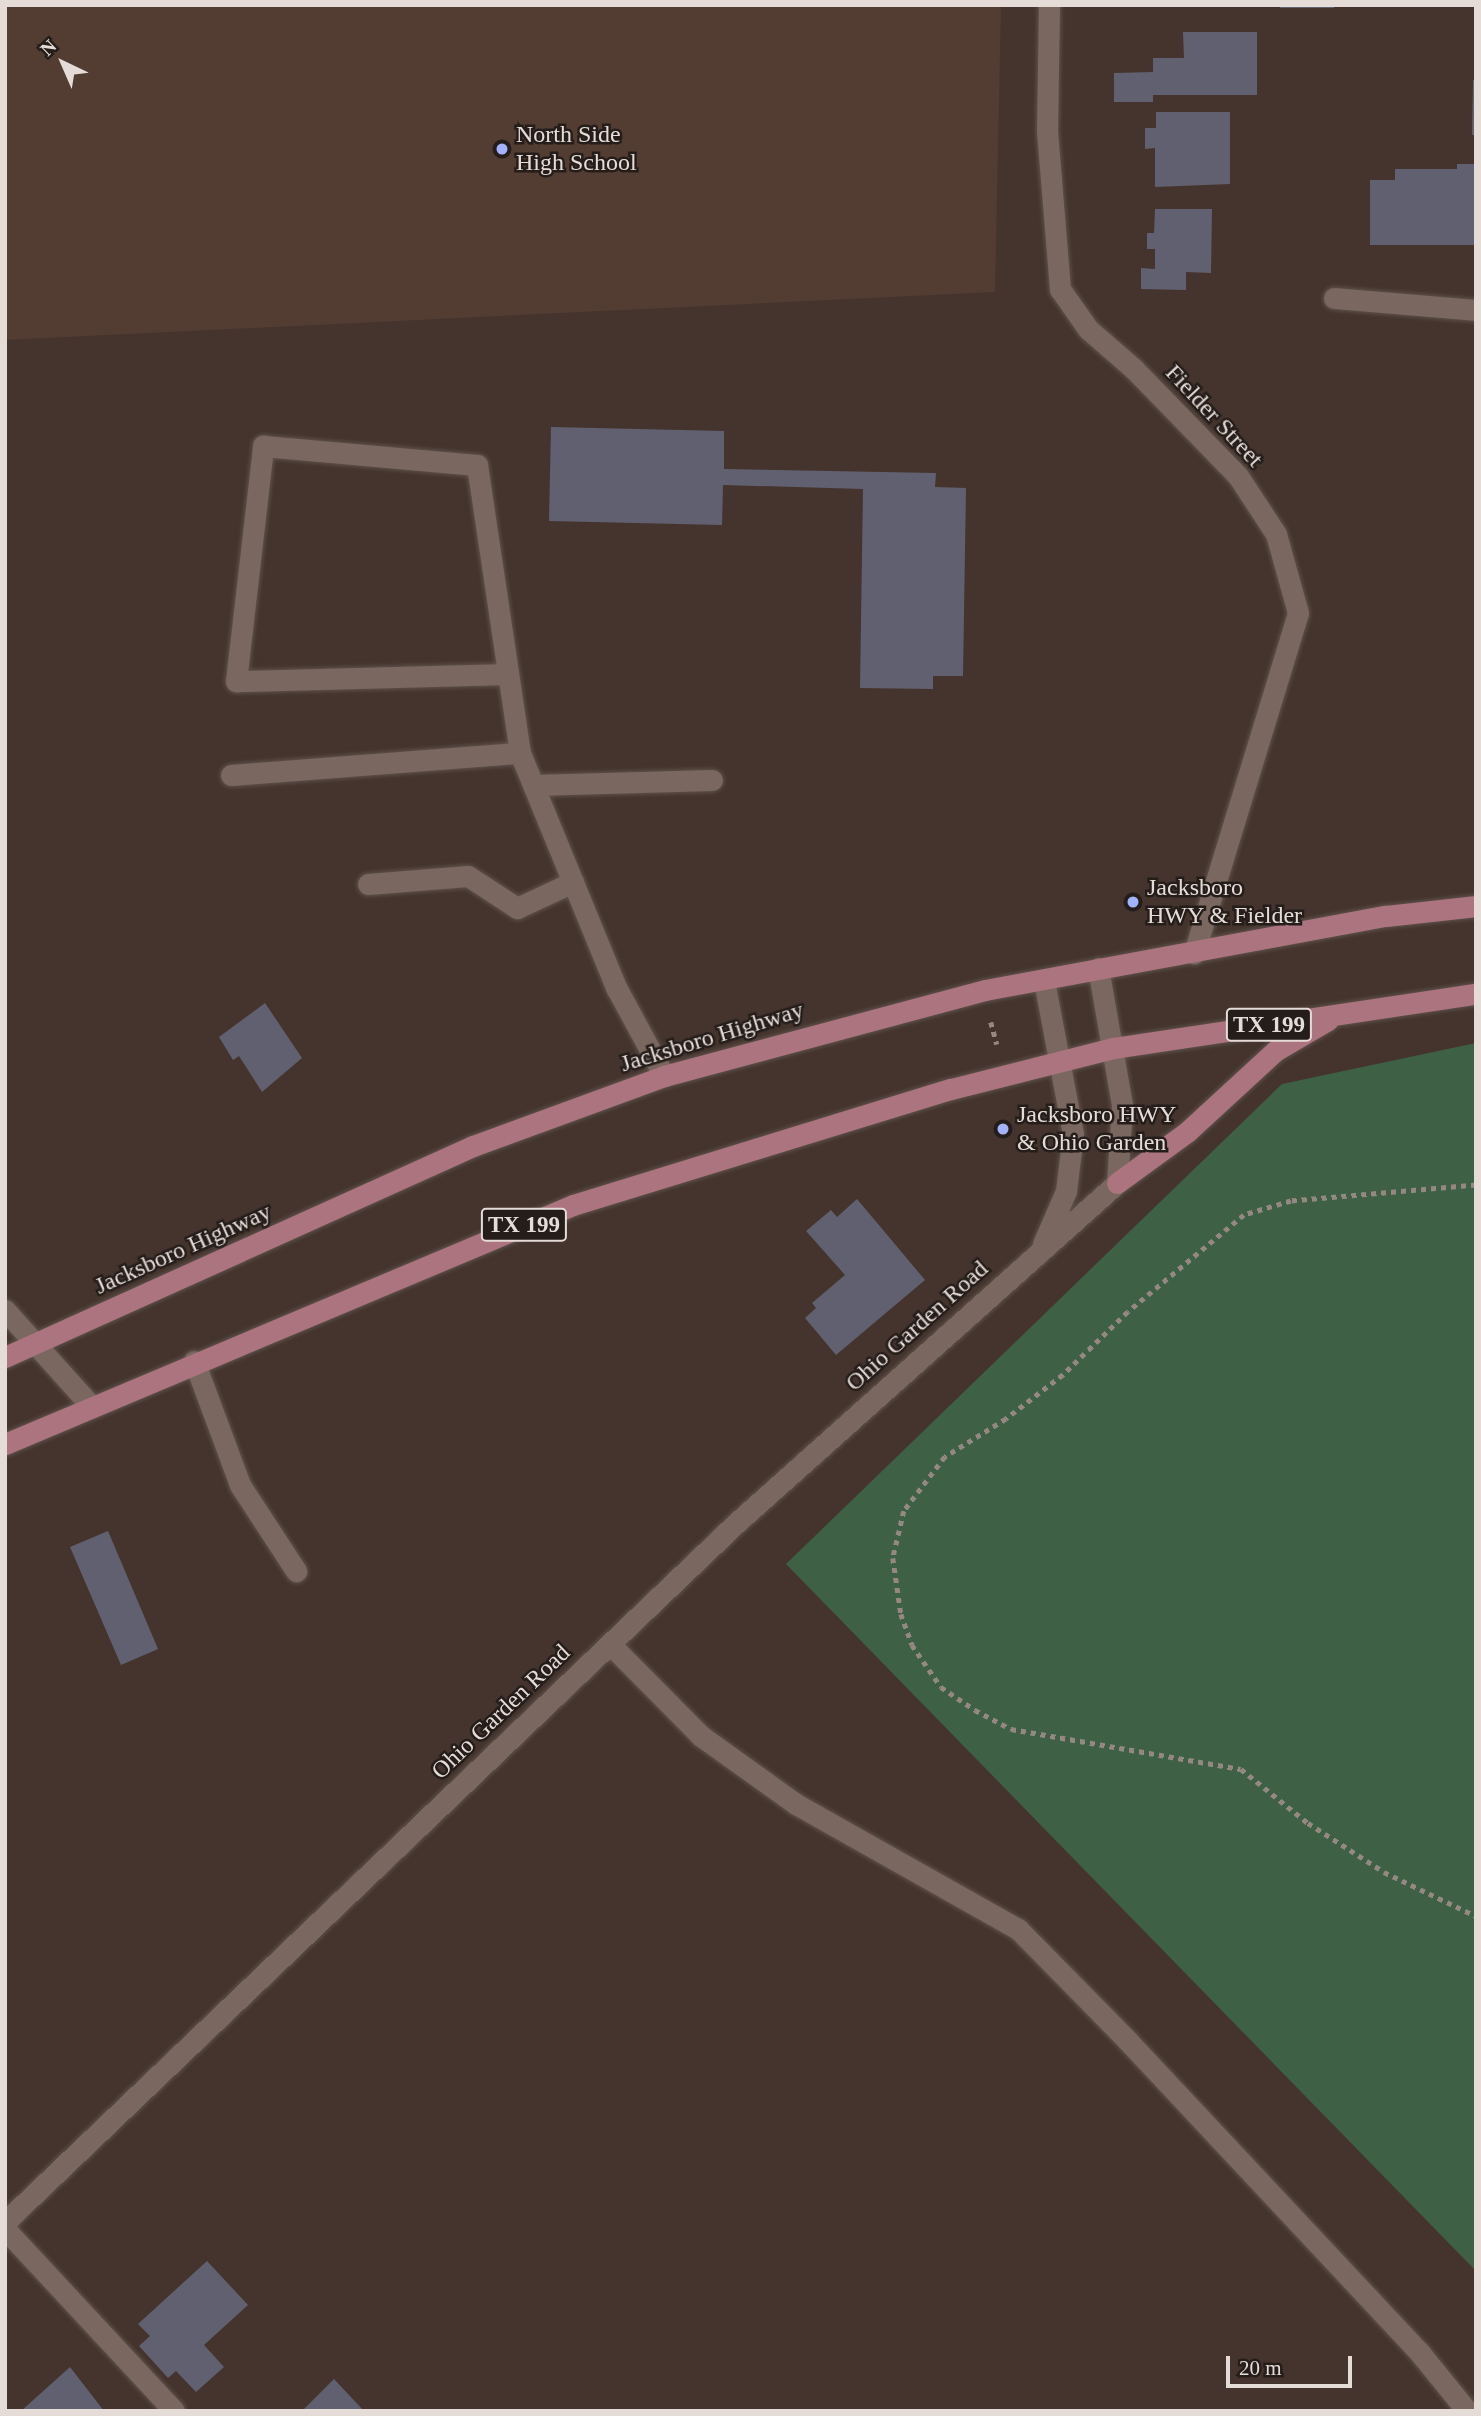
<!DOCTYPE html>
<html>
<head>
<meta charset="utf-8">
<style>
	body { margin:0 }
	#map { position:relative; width:1481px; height:2416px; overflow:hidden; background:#44342d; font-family:"Times New Roman",serif }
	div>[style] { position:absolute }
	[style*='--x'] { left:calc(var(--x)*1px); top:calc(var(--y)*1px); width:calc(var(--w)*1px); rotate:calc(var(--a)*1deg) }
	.built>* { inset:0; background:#533c32 }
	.green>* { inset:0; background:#3e6146 }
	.building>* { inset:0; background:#616070 }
	.path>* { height:4.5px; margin-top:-2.25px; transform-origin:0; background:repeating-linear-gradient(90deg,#958882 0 5px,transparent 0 10px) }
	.roads { filter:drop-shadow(0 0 2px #5f514b) drop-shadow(0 0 2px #5f514b) }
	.service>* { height:21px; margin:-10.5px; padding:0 10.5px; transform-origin:10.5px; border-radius:10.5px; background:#7a6860 }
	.minor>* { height:21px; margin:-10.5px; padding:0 10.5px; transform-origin:10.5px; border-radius:10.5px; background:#7a6860 }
	.tertiary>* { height:21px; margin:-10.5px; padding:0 10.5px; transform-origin:10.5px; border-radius:10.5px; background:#7a6860 }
	.primary>* { height:21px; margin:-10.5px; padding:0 10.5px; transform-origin:10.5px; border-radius:10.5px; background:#ac747f }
	.dots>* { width:19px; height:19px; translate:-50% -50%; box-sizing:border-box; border:4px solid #251d1a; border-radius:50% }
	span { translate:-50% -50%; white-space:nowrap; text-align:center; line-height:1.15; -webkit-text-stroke:5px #251d1a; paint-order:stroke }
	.shield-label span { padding:2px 5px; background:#251d1a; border:2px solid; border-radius:5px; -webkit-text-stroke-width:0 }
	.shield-label { font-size:23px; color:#e6dcd7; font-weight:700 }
	.poi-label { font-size:24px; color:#e6dcd7 }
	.left { translate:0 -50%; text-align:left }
	.street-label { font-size:24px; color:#e6dcd7 }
	.frame { position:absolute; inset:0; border:7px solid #e6dcd7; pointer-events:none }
	.north { position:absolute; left:28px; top:28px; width:70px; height:70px; -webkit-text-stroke:5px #251d1a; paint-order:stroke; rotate:316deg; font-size:19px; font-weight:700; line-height:28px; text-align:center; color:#e6dcd7 }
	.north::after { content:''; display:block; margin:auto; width:24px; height:32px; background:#e6dcd7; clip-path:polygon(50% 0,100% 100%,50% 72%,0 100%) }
	.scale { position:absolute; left:1226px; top:2356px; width:126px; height:32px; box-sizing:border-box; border:4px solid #e6dcd7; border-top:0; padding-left:9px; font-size:21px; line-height:24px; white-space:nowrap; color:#e6dcd7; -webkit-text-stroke:5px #251d1a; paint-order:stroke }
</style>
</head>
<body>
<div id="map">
	<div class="built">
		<div style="clip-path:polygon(5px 5px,1001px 5px,995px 292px,5px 340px)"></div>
	</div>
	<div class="green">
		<div style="clip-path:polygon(1476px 1043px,1476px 2271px,786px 1564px,1282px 1084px)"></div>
	</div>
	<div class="building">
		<div style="clip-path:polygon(1280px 5px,1334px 5px,1334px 8px,1280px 8px)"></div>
		<div style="clip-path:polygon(1183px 32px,1257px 32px,1257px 95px,1153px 95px,1153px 102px,1114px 102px,1114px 73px,1153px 72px,1153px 58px,1184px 58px)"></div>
		<div style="clip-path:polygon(1473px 80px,1476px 80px,1476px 135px,1472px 135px)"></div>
		<div style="clip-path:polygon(1156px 112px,1230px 112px,1230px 184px,1155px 187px,1155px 148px,1145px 149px,1145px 128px,1156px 128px)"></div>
		<div style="clip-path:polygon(1457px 164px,1476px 164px,1476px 245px,1370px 245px,1370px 180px,1395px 180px,1395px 169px,1457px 169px)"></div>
		<div style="clip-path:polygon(1155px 209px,1212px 209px,1211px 273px,1186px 272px,1186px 290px,1141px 289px,1141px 268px,1155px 269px,1155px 249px,1147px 249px,1147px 233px,1154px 233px)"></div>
		<div style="clip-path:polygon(551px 427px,724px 431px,724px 469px,936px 473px,935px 487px,966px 488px,963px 676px,933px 676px,933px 689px,860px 688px,863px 489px,723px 485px,722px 525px,549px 521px)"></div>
		<div style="clip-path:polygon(265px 1003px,302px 1058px,262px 1092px,239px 1056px,233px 1060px,219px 1037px)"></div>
		<div style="clip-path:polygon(857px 1199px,925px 1280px,836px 1355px,805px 1318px,816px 1308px,812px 1303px,845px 1275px,806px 1231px,831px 1210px,837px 1217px)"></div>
		<div style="clip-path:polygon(108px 1531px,158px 1649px,121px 1665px,70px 1547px)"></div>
		<div style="clip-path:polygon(207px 2261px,248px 2305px,204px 2345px,224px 2367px,196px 2392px,176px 2371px,168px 2378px,139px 2346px,150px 2336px,138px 2324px)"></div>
		<div style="clip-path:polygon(70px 2367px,104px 2411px,21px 2411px)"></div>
		<div style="clip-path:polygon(334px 2379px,364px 2411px,302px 2411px)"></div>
	</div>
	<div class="path">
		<div style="--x:991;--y:1022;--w:23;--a:75"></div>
		<div style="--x:1476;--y:1185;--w:186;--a:175.1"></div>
		<div style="--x:1291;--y:1201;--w:49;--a:163.4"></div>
		<div style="--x:1244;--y:1215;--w:151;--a:140.1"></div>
		<div style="--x:1128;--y:1312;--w:91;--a:135.9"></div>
		<div style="--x:1063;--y:1375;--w:72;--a:142.3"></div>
		<div style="--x:1006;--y:1419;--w:72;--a:148.1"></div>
		<div style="--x:945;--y:1457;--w:68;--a:127.2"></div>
		<div style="--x:904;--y:1511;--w:48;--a:103.2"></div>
		<div style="--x:893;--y:1558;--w:57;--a:81.9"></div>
		<div style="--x:901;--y:1614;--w:33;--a:70"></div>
		<div style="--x:912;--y:1645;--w:51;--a:55.4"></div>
		<div style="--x:941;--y:1687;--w:41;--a:34.1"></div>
		<div style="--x:975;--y:1710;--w:41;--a:27.8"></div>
		<div style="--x:1011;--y:1729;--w:233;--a:9.9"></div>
		<div style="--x:1241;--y:1769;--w:86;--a:38.9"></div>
		<div style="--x:1308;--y:1823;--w:90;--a:32.8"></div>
		<div style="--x:1384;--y:1872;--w:102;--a:25.6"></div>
	</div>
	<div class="roads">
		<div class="service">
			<div style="--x:508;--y:674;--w:272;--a:178.5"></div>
			<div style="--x:236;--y:681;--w:237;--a:-83.4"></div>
			<div style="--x:263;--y:446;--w:215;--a:5.1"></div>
			<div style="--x:477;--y:465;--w:291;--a:81.5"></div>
			<div style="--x:520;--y:753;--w:255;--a:67.7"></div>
			<div style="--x:617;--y:989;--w:99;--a:61.6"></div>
			<div style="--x:231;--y:775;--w:290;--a:-4.4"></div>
			<div style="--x:533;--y:785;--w:179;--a:-1.6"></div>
			<div style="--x:368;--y:884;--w:100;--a:-4.6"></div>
			<div style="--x:468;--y:876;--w:59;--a:33.1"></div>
			<div style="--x:517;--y:908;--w:62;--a:-24.9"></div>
			<div style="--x:194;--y:1361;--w:132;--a:69.6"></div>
			<div style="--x:240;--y:1485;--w:103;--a:56.9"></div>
			<div style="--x:610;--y:1644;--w:129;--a:45.3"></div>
			<div style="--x:701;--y:1736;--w:117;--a:35.6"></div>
			<div style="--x:796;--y:1804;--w:255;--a:29.4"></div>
			<div style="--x:1018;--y:1929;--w:157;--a:45.5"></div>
			<div style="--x:1128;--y:2041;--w:427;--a:46.9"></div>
			<div style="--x:1420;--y:2353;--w:75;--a:51"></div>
		</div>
		<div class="minor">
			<div style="--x:1049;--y:5;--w:126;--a:90.9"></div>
			<div style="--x:1047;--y:131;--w:159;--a:85.3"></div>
			<div style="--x:1060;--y:289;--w:49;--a:55"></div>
			<div style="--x:1088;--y:329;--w:61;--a:41"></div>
			<div style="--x:1134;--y:369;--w:149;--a:45.8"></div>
			<div style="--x:1238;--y:476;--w:69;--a:56.8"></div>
			<div style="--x:1276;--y:534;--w:82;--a:74.4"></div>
			<div style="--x:1298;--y:613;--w:356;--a:107"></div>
			<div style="--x:1334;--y:298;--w:143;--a:4.8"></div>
			<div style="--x:5;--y:1310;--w:129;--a:48.1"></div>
			<div style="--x:5;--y:2229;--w:248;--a:47.1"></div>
		</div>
		<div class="tertiary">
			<div style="--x:1043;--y:1244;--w:58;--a:-66.5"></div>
			<div style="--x:1066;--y:1191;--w:57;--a:-83"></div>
			<div style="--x:1073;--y:1134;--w:157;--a:-100.7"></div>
			<div style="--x:5;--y:2222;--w:1009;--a:-43.71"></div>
			<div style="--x:734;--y:1525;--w:513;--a:-41.76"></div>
			<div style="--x:1117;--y:1183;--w:78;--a:-86.3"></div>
			<div style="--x:1122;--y:1105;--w:139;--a:-99.9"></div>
		</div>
		<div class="primary">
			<div style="--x:1117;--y:1183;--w:87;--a:-36.1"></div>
			<div style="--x:1187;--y:1132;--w:120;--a:-42.6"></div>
			<div style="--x:1275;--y:1051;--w:61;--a:-30.3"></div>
			<div style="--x:5;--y:1357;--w:513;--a:-24.27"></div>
			<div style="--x:473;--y:1146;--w:203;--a:-20.1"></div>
			<div style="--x:664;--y:1076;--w:332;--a:-15"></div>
			<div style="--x:985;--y:990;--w:408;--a:-10.5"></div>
			<div style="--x:1386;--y:916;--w:91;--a:-6.3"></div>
			<div style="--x:5;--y:1444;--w:616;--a:-22.82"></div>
			<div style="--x:573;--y:1205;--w:395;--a:-17.1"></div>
			<div style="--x:951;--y:1089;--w:167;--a:-14.2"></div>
			<div style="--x:1113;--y:1048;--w:367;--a:-8.5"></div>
		</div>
	</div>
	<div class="dots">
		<div style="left:502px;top:149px;background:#a2b2fd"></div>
		<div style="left:1133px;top:902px;background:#a2b2fd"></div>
		<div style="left:1003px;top:1129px;background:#a2b2fd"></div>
	</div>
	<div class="shield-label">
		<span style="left:1269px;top:1025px">TX 199</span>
		<span style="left:524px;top:1225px">TX 199</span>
	</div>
	<div class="poi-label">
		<span class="left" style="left:516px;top:149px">North Side<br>High School</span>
		<span class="left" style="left:1147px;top:902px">Jacksboro<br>HWY &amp; Fielder</span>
		<span class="left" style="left:1017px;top:1129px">Jacksboro HWY<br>&amp; Ohio Garden</span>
	</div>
	<div class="street-label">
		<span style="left:1214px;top:416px;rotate:47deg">Fielder Street</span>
		<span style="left:712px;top:1037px;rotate:-17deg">Jacksboro Highway</span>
		<span style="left:183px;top:1249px;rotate:-24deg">Jacksboro Highway</span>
		<span style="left:917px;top:1326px;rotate:-42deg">Ohio Garden Road</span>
		<span style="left:501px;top:1712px;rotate:-44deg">Ohio Garden Road</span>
	</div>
	<div class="frame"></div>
	<div class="north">N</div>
	<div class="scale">20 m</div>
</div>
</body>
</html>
